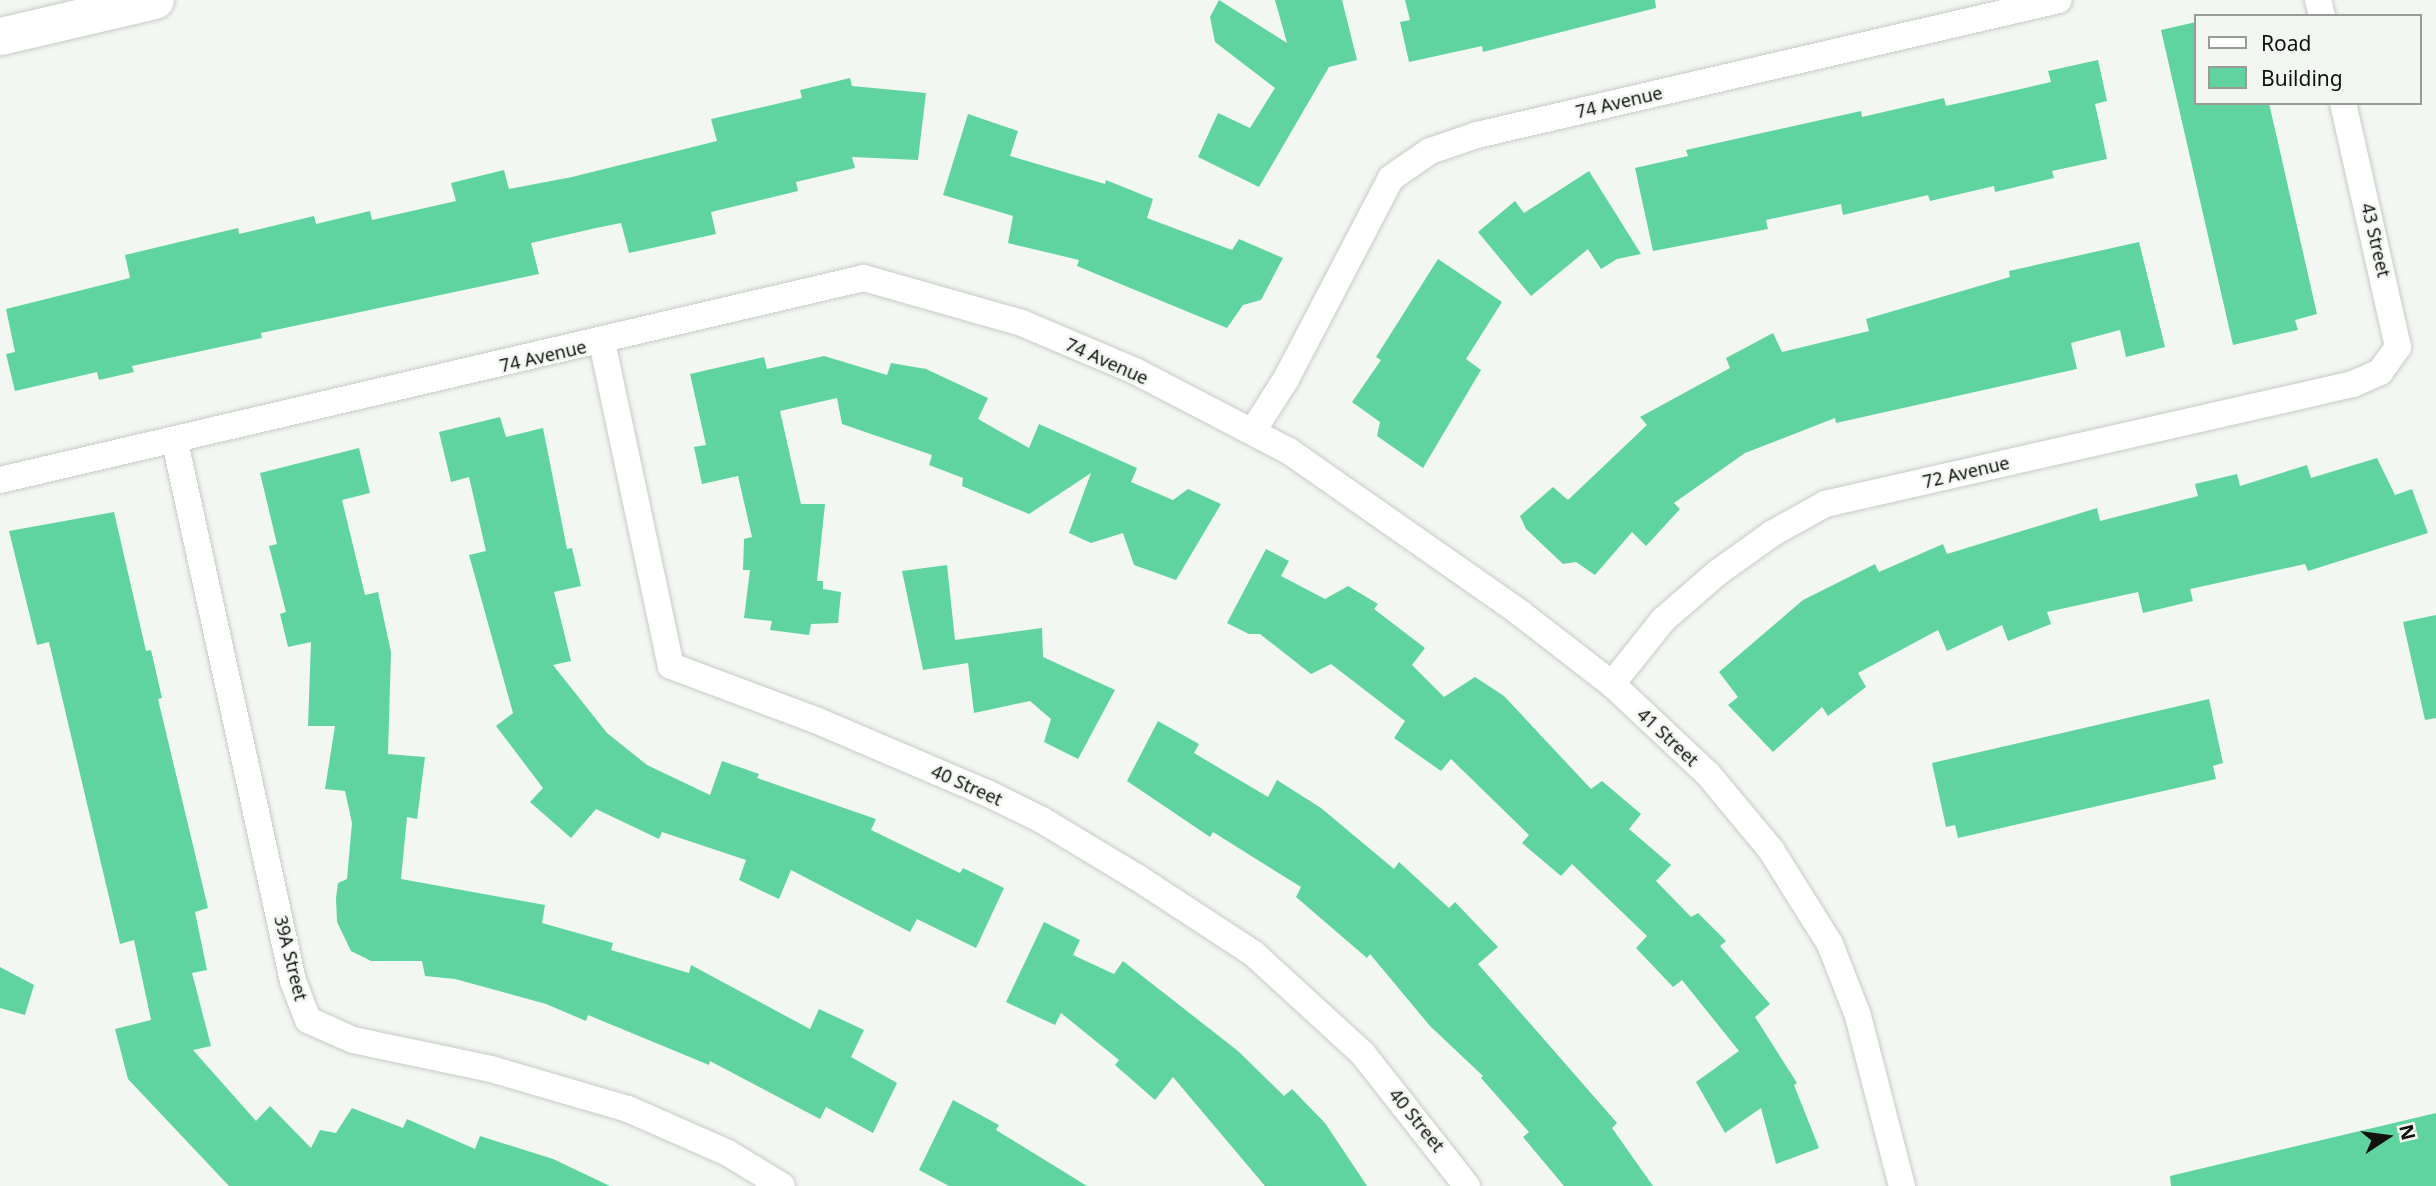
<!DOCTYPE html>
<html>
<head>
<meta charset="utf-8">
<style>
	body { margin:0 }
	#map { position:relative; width:2436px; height:1186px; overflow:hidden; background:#f3f7f2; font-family:"Noto Sans",sans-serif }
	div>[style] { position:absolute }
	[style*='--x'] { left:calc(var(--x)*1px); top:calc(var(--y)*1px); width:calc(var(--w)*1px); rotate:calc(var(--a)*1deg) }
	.building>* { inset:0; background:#5fd4a1 }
	.roads { filter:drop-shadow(0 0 2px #c7cbc6) drop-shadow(0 0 2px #c7cbc6) }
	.street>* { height:26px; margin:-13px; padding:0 13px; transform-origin:13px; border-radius:13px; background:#fff }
	.secondary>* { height:37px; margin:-18.5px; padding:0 18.5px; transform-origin:18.5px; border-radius:18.5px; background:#fff }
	span { translate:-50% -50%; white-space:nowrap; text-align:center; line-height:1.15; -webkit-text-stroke:5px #f3f7f2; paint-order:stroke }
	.street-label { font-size:18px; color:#111210 }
	.legend { position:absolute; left:2194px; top:14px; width:228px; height:91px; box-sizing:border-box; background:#f3f7f2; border:2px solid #999b98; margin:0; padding:9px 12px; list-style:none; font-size:21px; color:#111210 }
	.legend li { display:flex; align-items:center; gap:14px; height:35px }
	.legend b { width:35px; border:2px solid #999b98 }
	.north { position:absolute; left:2352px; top:1102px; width:70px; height:70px; -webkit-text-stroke:5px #f3f7f2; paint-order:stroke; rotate:77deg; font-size:19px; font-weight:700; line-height:28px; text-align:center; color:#111210 }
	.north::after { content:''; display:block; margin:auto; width:24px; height:32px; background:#111210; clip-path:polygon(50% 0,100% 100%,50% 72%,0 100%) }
</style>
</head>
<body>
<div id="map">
	<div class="building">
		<div style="clip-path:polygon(1219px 0,1287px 43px,1275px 0,1342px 0,1357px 60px,1329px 67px,1259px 187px,1198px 157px,1218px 113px,1250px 128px,1275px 88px,1215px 42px,1210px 17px)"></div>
		<div style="clip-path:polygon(1405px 0,1655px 0,1656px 8px,1483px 52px,1482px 46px,1409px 62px,1400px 22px,1410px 20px)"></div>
		<div style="clip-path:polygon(2196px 22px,2196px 103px,2269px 103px,2317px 314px,2295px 320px,2298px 330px,2233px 345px,2161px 30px)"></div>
		<div style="clip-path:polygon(2098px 60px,2107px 101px,2095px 104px,2107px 159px,2052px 171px,2054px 178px,1995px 192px,1994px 186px,1930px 201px,1928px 195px,1843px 215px,1841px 204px,1766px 220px,1768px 229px,1653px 251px,1635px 168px,1688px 156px,1686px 150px,1861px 111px,1862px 117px,1944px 98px,1946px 106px,2051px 82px,2048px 71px)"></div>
		<div style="clip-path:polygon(850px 78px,852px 86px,926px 93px,918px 160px,852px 157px,855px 168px,796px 182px,798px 191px,711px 212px,716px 234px,629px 253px,621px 223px,596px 228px,531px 243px,539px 274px,261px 333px,262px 338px,132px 366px,134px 372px,99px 380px,97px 372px,15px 391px,6px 354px,15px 352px,6px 309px,130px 278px,125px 255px,238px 228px,239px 234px,314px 216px,316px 224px,370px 211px,372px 220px,456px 201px,451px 183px,504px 170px,509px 189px,572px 177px,717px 141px,711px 119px,802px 98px,800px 90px)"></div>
		<div style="clip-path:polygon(968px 114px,1018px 131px,1010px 156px,1105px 184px,1106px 180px,1153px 199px,1147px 218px,1232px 250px,1239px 239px,1283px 258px,1261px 300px,1243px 305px,1227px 328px,1077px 266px,1079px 260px,1008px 243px,1013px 216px,943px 195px)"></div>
		<div style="clip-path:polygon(1589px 171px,1641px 254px,1617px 259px,1601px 269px,1588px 249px,1531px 296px,1478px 232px,1515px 201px,1524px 213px)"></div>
		<div style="clip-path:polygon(2139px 242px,2165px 347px,2126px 357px,2120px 330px,2071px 343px,2077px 369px,1836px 423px,1835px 418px,1745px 453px,1674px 503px,1680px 509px,1646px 546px,1632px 532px,1595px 575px,1576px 562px,1563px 564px,1526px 529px,1520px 516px,1553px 487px,1568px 500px,1647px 425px,1640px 417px,1730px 368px,1726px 358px,1773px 333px,1782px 352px,1869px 331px,1866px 319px,2010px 277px,2009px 271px)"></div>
		<div style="clip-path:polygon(1438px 259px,1502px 302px,1466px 359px,1481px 370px,1423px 468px,1377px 436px,1380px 422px,1352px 402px,1381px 360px,1376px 357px)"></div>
		<div style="clip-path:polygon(824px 356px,887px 375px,891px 363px,926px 369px,988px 398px,978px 419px,1029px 448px,1039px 424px,1137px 468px,1131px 482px,1173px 500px,1188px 489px,1221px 504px,1176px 580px,1134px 565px,1123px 533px,1091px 543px,1069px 533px,1091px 473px,1029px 514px,962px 486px,963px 478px,929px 465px,932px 455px,842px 424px,837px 398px,780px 411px,801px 504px,825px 504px,817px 581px,823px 581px,823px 589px,841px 592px,838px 623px,811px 624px,809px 635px,770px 630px,772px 621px,744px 618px,750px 570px,743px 570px,744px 539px,752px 537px,738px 476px,702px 484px,694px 447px,706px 445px,690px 374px,764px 357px,767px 369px)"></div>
		<div style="clip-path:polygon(500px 417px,506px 437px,543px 428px,567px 549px,572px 548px,581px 586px,554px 592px,571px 661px,553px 665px,607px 733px,647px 765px,710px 795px,722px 761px,759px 774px,757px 778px,876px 819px,871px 830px,960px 873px,963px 868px,1004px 888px,976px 948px,917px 919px,910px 932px,791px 870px,779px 899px,739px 880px,746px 860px,662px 832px,659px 839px,596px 809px,571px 838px,530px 802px,543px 788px,496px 726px,513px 713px,469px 555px,486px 551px,469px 477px,451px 482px,439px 432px)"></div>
		<div style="clip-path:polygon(359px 448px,370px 493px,342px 500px,365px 595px,378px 592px,391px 652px,388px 754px,425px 757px,417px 819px,407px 817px,401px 879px,545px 905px,542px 923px,613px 943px,611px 950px,689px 973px,691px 965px,810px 1029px,819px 1009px,864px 1030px,851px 1057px,897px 1083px,873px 1133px,826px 1107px,820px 1119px,710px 1061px,709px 1065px,588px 1015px,586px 1021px,546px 1004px,455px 979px,425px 976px,422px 961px,371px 961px,351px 951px,337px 922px,336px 898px,338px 883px,347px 879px,352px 823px,345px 791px,325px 789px,335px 726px,308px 726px,311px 642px,288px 647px,280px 614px,286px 612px,269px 546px,277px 544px,260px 473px)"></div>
		<div style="clip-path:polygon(2377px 458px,2395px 495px,2412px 489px,2428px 533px,2308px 571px,2305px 564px,2190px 589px,2193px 601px,2143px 613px,2138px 592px,2047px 612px,2051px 624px,2008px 641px,2002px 625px,1947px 651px,1938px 630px,1858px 673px,1866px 687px,1828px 716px,1822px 707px,1773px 752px,1728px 705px,1738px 697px,1719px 672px,1803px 600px,1875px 564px,1879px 572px,1943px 544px,1947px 554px,2097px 508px,2100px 521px,2198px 496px,2195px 484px,2237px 474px,2240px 486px,2307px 465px,2311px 478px)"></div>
		<div style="clip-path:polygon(114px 512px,146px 651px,151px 650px,162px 698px,158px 699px,208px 908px,195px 912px,207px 970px,192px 973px,211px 1046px,193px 1050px,256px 1121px,270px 1106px,311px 1148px,320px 1130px,336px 1133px,352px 1108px,403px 1128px,407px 1119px,475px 1149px,480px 1136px,553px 1159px,610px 1186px,229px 1186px,128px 1079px,115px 1029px,151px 1020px,134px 940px,120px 944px,49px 642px,37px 645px,9px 531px)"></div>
		<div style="clip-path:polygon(1266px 549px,1289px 561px,1281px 576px,1325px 599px,1348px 586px,1378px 604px,1374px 609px,1425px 648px,1412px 665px,1444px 697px,1475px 677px,1504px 696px,1591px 789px,1602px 781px,1641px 814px,1629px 829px,1671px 865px,1656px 881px,1691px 917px,1698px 913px,1726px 941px,1720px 946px,1770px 1004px,1755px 1017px,1797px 1083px,1794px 1085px,1819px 1148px,1776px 1164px,1761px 1108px,1725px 1133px,1696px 1082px,1739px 1051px,1682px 980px,1673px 987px,1636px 948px,1647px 936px,1572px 864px,1561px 876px,1522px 843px,1529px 835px,1451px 759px,1441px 771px,1394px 738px,1405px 721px,1331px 664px,1311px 674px,1260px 634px,1249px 634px,1227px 623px)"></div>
		<div style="clip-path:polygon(947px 565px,955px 640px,1042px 628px,1043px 657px,1115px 690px,1078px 759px,1044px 742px,1051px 719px,1030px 701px,974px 713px,968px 663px,923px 670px,902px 571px)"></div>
		<div style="clip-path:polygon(2436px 615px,2436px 718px,2425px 720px,2403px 622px)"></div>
		<div style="clip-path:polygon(2209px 699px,2223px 763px,2213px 766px,2216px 779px,1958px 838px,1955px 825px,1946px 827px,1932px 763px)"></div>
		<div style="clip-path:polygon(1158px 721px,1199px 744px,1194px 753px,1268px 797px,1277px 780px,1321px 808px,1394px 869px,1399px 862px,1449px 908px,1455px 902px,1498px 947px,1478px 964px,1617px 1123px,1612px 1128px,1653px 1186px,1564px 1186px,1523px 1137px,1529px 1132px,1481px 1078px,1483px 1076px,1430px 1026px,1370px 954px,1367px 958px,1296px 897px,1301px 887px,1213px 832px,1210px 837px,1127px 781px)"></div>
		<div style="clip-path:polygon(1044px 922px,1080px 940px,1073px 955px,1114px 974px,1123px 961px,1238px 1051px,1284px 1096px,1292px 1089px,1325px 1123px,1367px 1186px,1265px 1186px,1173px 1077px,1155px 1100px,1115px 1065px,1119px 1060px,1061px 1013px,1055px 1025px,1006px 1002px)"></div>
		<div style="clip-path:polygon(0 967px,34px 985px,25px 1015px,0 1008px)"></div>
		<div style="clip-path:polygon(953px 1100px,999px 1125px,996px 1130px,1087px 1186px,949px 1186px,919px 1170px)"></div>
		<div style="clip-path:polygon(2436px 1113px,2436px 1186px,2171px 1186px,2170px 1176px)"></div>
	</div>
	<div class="roads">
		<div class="street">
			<div style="--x:2318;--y:0;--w:16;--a:76"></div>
			<div style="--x:602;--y:342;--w:331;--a:78"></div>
			<div style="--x:671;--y:666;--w:157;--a:20.5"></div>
			<div style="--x:818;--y:721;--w:184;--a:23.1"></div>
			<div style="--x:987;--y:793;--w:61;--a:26.1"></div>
			<div style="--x:1042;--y:820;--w:109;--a:31.1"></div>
			<div style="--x:1135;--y:876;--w:142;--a:33.2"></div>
			<div style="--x:1254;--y:954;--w:148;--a:42.5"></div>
			<div style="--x:1363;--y:1054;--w:168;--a:51.8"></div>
			<div style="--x:1253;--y:431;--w:62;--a:-57.6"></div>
			<div style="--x:1286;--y:379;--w:227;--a:-62.4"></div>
			<div style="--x:1391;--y:178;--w:47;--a:-34.7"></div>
			<div style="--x:1430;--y:151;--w:50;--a:-18.8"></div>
			<div style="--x:1477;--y:135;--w:597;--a:-13.06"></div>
			<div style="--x:175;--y:442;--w:552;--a:77.65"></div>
			<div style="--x:293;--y:981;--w:42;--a:69"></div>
			<div style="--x:308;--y:1020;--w:49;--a:24"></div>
			<div style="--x:353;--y:1040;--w:141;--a:11.9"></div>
			<div style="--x:491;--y:1069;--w:143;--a:16.3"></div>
			<div style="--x:628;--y:1109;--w:109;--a:23.7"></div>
			<div style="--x:728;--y:1153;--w:63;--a:31.4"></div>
			<div style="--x:0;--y:480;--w:887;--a:-13.16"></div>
			<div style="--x:864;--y:278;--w:164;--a:15.9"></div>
			<div style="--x:1022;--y:323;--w:123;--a:23"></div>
			<div style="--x:1135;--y:371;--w:174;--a:27.5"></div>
			<div style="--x:1289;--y:451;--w:282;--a:35"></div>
			<div style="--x:1520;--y:613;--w:116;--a:37.7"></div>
			<div style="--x:1612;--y:684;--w:132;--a:43.2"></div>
			<div style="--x:1708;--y:774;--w:99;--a:50.3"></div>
			<div style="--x:1771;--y:850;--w:111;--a:57.9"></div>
			<div style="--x:1830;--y:944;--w:77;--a:68.7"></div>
			<div style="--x:1858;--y:1016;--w:176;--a:75.5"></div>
			<div style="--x:1612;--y:684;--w:82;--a:-51.4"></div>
			<div style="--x:1663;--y:620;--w:72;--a:-41"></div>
			<div style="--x:1717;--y:573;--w:69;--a:-35.5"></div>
			<div style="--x:1773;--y:533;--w:60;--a:-29.1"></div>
			<div style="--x:1825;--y:504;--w:541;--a:-12.8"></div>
			<div style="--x:2353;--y:384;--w:30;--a:-24"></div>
			<div style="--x:2380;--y:372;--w:31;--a:-54"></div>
			<div style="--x:2398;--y:347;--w:250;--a:-102.7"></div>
		</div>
		<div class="secondary">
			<div style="--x:0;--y:36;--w:159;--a:-13.1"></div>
		</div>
	</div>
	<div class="street-label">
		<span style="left:1619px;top:102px;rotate:-13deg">74 Avenue</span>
		<span style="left:2376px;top:240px;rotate:77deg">43 Street</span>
		<span style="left:543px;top:356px;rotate:-13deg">74 Avenue</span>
		<span style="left:1107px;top:361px;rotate:24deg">74 Avenue</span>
		<span style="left:1966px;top:472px;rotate:-13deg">72 Avenue</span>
		<span style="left:1668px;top:737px;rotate:43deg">41 Street</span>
		<span style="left:967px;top:785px;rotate:24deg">40 Street</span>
		<span style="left:291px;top:958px;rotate:76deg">39A Street</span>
		<span style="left:1417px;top:1120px;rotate:51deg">40 Street</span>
	</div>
	<ul class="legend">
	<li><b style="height:9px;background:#fff"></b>Road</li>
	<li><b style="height:19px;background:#5fd4a1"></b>Building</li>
	</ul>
	<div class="north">N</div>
</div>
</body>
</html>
